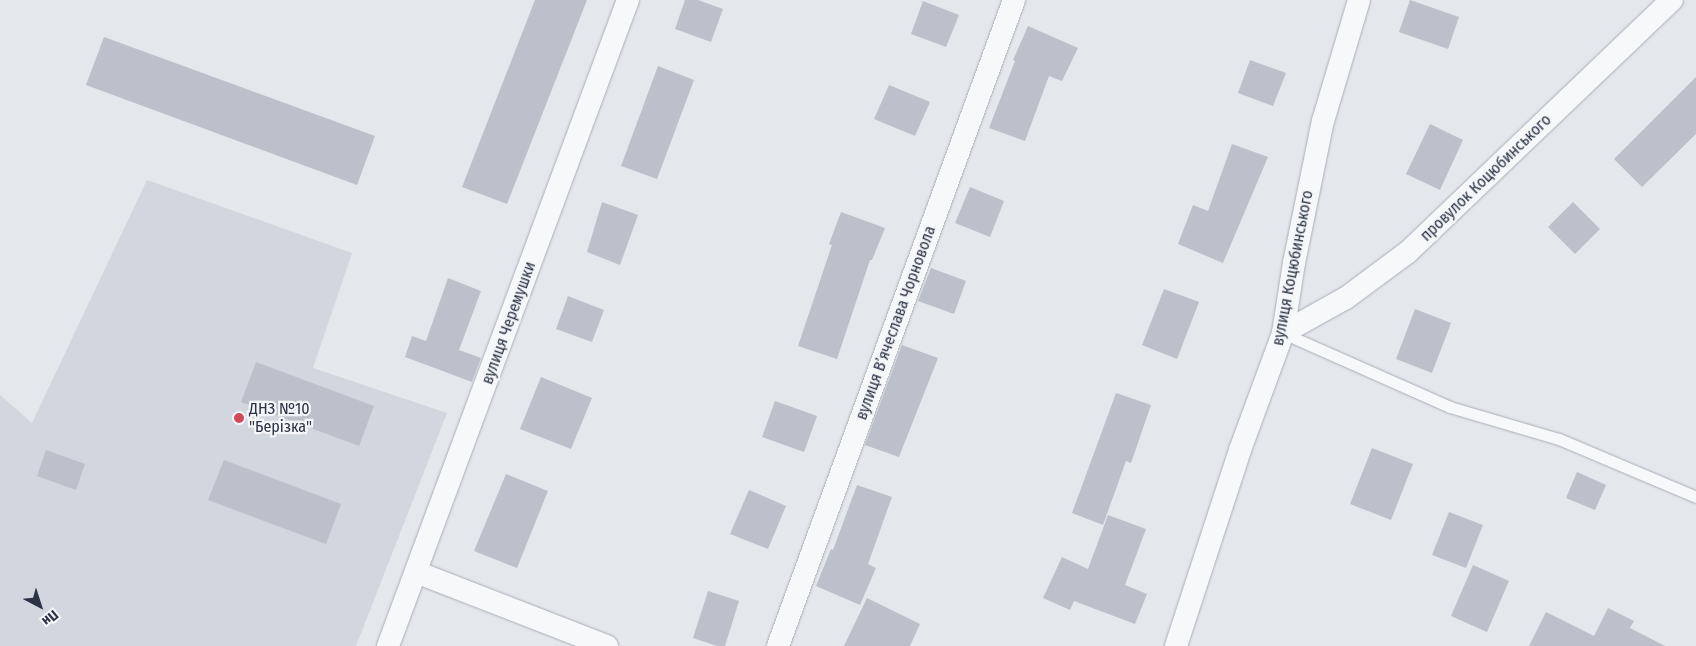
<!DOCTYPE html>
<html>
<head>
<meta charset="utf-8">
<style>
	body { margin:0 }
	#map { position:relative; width:1696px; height:646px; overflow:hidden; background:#e4e7ec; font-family:"Fira Sans Condensed",sans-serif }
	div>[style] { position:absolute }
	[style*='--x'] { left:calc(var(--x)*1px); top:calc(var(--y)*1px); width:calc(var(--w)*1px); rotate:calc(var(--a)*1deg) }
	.built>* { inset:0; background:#d2d6de }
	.building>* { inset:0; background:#bbc0ca }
	.roads { filter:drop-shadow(0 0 1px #a9aeb7) drop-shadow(0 0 1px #a9aeb7) }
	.lane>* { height:11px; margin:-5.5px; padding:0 5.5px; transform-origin:5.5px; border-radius:5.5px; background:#f7f8fa }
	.street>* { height:22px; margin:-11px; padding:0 11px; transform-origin:11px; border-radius:11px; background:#f7f8fa }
	.dots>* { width:14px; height:14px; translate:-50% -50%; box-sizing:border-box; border:2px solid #f4f6f9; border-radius:50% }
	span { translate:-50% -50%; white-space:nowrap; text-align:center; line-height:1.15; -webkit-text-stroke:4.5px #f4f6f9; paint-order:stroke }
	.street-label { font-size:16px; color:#2b3445 }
	.poi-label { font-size:16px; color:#2b3445 }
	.left { translate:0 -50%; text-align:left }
	.north { position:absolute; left:15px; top:581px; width:50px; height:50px; -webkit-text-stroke:4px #f4f6f9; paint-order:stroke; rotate:140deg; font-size:14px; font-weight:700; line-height:20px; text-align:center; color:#2b3445 }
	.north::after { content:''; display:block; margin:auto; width:18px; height:22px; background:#2b3445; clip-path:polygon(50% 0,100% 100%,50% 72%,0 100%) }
</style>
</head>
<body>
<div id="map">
	<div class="built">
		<div style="clip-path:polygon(147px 180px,352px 253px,313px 368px,447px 413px,356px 646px,0 646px,0 395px,32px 423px)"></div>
	</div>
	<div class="building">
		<div style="clip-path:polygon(535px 0,587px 0,507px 204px,462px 187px)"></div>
		<div style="clip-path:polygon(685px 0,698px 0,723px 9px,711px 42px,675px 29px)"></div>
		<div style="clip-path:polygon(1410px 0,1459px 17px,1448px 49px,1399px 32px)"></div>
		<div style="clip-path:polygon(923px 1px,959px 15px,946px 47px,911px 34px)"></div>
		<div style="clip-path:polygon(1028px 26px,1078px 48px,1062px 81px,1049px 76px,1025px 141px,989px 128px,1015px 61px,1013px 60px)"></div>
		<div style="clip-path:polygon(104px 37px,375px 136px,357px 185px,86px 85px)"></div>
		<div style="clip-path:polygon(1250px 60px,1286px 73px,1273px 106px,1238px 93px)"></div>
		<div style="clip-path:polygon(658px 66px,694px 80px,657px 179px,621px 166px)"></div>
		<div style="clip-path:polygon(1696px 77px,1696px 134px,1642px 187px,1614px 159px)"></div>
		<div style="clip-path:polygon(889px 85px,930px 102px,915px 136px,874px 119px)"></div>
		<div style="clip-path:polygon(1430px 124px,1463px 140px,1440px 190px,1406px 174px)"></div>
		<div style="clip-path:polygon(1232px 144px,1268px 157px,1223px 263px,1178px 244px,1193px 205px,1208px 211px)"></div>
		<div style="clip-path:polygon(970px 187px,1004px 201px,990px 237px,955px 223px)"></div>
		<div style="clip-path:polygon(602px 202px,638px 215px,620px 265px,587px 252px)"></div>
		<div style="clip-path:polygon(1573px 202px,1600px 229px,1575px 254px,1548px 227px)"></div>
		<div style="clip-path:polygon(841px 212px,885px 228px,872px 260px,870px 260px,837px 359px,798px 346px,832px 245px,829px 244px)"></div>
		<div style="clip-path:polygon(931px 268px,966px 281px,954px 314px,918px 301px)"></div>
		<div style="clip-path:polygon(448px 278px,481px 291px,459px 350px,481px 358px,472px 382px,405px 357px,412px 336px,426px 341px)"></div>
		<div style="clip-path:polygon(1164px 289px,1199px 302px,1177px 359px,1142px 345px)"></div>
		<div style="clip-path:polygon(568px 296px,604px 310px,592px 342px,556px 329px)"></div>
		<div style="clip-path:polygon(1415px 309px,1451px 323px,1432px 373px,1396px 359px)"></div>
		<div style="clip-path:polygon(902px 345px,938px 358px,899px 457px,865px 445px)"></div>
		<div style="clip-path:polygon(256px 362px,374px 406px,359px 446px,241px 402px)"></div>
		<div style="clip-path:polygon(541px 377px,592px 398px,571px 449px,520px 429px)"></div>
		<div style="clip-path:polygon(1116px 393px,1151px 405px,1131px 463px,1126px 461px,1103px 525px,1072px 513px)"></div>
		<div style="clip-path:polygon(775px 401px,817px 416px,804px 452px,762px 437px)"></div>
		<div style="clip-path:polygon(1372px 448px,1413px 464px,1391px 520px,1350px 504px)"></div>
		<div style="clip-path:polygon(46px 450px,85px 464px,76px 490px,37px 476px)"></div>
		<div style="clip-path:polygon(224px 460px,341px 504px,326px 544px,208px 500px)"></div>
		<div style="clip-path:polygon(1577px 472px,1606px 485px,1595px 510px,1566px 498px)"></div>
		<div style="clip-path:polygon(506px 474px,548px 491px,517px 568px,474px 551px)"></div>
		<div style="clip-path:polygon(857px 485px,892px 497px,868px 564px,876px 568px,860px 605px,816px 586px,831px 549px,833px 550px)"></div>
		<div style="clip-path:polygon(749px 490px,786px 506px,768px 549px,730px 534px)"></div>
		<div style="clip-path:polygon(1449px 512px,1483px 525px,1466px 568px,1432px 555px)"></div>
		<div style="clip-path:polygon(1108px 515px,1146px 529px,1125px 585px,1147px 594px,1135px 624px,1074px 601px,1070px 610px,1043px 598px,1062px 557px,1088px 569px)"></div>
		<div style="clip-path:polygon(1473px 565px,1509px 581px,1487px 632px,1451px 616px)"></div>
		<div style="clip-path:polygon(708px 591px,739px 601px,725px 646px,717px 646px,693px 638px)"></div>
		<div style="clip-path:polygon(867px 598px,920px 624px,910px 646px,844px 646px)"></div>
		<div style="clip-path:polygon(1608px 608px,1634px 621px,1630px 628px,1665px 646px,1529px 646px,1546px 612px,1594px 636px)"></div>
	</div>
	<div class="roads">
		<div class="lane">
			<div style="--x:1283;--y:333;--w:183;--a:23.9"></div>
			<div style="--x:1450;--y:407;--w:114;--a:16.4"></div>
			<div style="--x:1559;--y:439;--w:149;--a:22.9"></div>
		</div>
		<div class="street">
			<div style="--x:1283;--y:333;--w:72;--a:-29.1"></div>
			<div style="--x:1346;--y:298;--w:77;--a:-36.6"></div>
			<div style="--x:1408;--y:252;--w:365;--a:-43.7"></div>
			<div style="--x:416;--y:572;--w:205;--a:21.2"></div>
			<div style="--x:388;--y:646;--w:689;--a:-69.62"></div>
			<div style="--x:778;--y:646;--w:688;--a:-69.93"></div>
			<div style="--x:1176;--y:646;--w:206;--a:-71.9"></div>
			<div style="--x:1240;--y:450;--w:125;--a:-69.8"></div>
			<div style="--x:1283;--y:333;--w:71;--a:-81.1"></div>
			<div style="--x:1294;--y:263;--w:145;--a:-78.5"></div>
			<div style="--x:1323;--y:121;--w:126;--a:-73.4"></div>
		</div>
	</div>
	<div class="dots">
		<div style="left:239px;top:418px;background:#d1495b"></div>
	</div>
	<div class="street-label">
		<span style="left:1486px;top:178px;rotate:-44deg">провулок Коцюбинського</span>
		<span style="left:1293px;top:268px;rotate:-79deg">вулиця Коцюбинського</span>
		<span style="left:509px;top:323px;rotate:-70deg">вулиця Черемушки</span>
		<span style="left:896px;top:323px;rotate:-70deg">вулиця Вʼячеслава Чорновола</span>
	</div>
	<div class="poi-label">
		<span class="left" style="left:249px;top:418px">ДНЗ №10<br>"Берізка"</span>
	</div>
	<div class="north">Пн</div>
</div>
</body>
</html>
